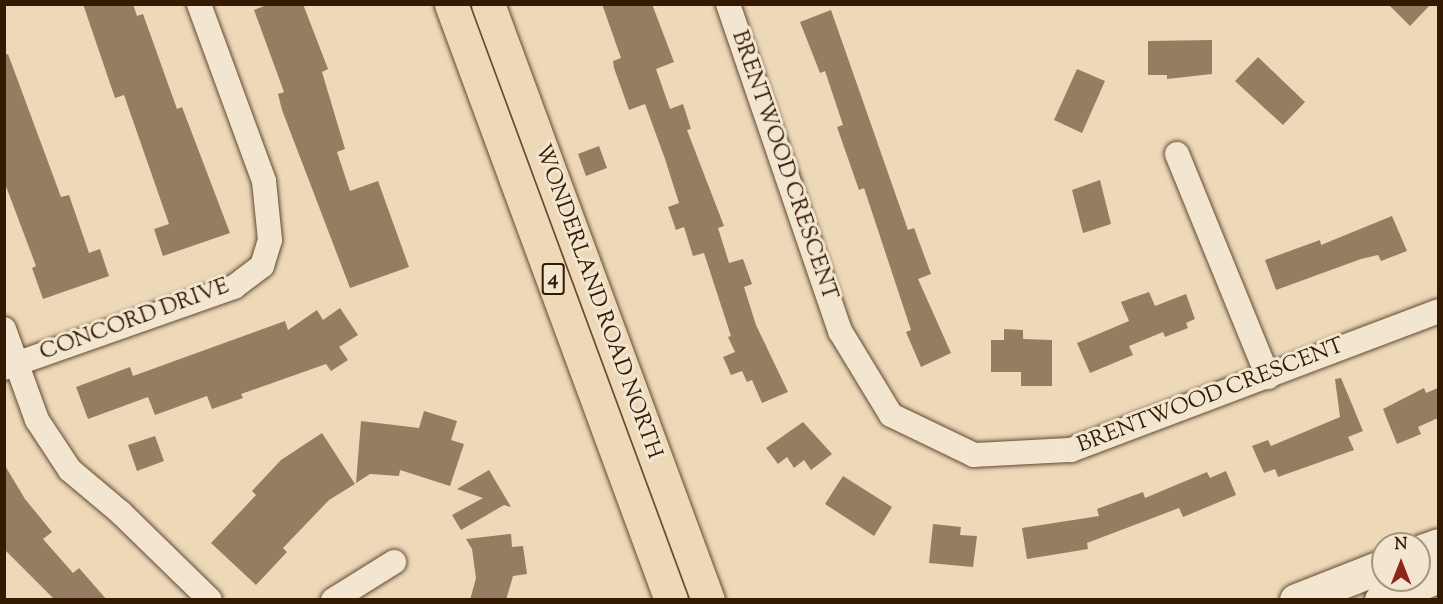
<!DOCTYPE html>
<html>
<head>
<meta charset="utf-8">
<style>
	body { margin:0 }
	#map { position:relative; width:1443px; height:604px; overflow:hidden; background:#edd8b8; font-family:"Sorts Mill Goudy",serif }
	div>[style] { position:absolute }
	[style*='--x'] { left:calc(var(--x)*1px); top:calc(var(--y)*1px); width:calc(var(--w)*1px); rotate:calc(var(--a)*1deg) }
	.building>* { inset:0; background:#957d61 }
	.roads { filter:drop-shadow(0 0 2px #634a30) drop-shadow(0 0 2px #634a30) }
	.street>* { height:24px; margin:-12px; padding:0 12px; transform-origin:12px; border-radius:12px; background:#f3e6d1 }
	.secondary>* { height:33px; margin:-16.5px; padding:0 16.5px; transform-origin:16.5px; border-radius:16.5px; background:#f3e6d1 }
	.primary>* { height:33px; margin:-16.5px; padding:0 16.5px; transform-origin:16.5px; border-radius:16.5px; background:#edd8b8 }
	span { translate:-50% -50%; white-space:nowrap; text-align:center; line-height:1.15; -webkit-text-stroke:6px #f3e6d1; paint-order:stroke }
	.shield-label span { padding:2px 4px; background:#f3e6d1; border:2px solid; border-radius:4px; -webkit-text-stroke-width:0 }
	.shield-label { font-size:21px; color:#351a03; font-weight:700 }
	.street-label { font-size:22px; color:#351a03 }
	.frame { position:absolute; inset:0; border:6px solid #351a03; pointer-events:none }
	.north { position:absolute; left:1371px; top:532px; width:60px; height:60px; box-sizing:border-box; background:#f3e6d1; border:2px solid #a7947f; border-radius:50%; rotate:0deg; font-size:16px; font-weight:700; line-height:24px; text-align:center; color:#351a03 }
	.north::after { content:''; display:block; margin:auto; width:21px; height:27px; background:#8f2418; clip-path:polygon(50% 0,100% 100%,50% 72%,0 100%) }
</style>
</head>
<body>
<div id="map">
	<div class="building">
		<div style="clip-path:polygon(83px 4px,133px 4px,137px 16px,143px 14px,177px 109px,182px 107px,230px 233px,163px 256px,154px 229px,169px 224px,124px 95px,115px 98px)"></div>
		<div style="clip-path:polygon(269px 4px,303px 4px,328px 69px,322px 72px,345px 149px,337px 152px,350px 191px,378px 181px,409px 267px,350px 288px,282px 110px,278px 94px,284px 92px,254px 10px)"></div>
		<div style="clip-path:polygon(602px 4px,652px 4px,674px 62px,656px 69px,670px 109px,683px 104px,691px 129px,687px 130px,724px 226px,718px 228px,729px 263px,743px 259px,752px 284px,744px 287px,756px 325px,788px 392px,762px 403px,752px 380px,747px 382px,742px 371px,731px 375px,723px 357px,735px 352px,728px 337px,731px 336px,704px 253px,693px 256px,684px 227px,676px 230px,668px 207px,679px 203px,665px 159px,645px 104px,629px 110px,614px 68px,613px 61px,621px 58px)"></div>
		<div style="clip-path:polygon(1388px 4px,1431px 4px,1410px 26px)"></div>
		<div style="clip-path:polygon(831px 10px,908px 230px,914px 228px,931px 274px,918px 279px,951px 353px,921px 367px,906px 332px,911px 330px,864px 188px,859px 190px,837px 127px,843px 125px,825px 71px,820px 73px,800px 22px)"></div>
		<div style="clip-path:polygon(1212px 40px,1212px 74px,1167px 79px,1167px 75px,1148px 75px,1148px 41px)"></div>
		<div style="clip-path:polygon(8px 54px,61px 197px,69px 195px,89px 253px,100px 249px,109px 276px,43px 299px,32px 268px,36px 266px,4px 181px,4px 55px)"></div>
		<div style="clip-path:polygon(1258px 57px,1305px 102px,1283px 125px,1235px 81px)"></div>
		<div style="clip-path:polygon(1077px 69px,1105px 81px,1082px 133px,1054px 120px)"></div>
		<div style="clip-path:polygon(599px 146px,607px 168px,586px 176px,578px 154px)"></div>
		<div style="clip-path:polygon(1100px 180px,1111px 224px,1083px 233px,1072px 190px)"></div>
		<div style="clip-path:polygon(1392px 216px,1407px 251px,1381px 261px,1378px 255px,1361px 259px,1276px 290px,1265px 260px,1320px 240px,1321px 245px)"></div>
		<div style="clip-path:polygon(1149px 292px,1155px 306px,1186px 294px,1195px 319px,1186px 323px,1188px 328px,1165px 337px,1163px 332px,1129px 346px,1133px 355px,1090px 373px,1077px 343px,1129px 321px,1121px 302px)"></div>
		<div style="clip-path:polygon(340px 308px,358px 335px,339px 347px,348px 360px,331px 371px,326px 364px,241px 394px,243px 398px,212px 409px,207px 396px,155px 415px,148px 397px,88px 419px,76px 387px,130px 367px,133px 376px,285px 321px,288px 330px,317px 310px,323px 320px)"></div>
		<div style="clip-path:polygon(1004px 329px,1023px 330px,1023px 339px,1052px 340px,1052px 386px,1021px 386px,1021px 372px,991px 372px,991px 340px,1004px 340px)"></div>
		<div style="clip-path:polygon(1341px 378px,1363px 431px,1348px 437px,1354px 450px,1278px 477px,1275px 469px,1264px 473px,1252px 446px,1268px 440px,1271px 446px,1340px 417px,1335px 379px)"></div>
		<div style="clip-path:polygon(1424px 388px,1426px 393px,1438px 388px,1438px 418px,1418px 427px,1421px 434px,1397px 444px,1383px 409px)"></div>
		<div style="clip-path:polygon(424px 411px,457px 421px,451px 440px,464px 444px,450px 486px,400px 470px,399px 476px,370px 474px,356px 483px,361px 421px,419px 428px)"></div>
		<div style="clip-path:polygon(803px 422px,832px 454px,811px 470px,804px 460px,794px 468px,787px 457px,778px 464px,766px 448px)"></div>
		<div style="clip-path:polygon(322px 433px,355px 484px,329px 500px,283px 548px,287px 552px,256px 585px,211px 543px,256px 495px,252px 491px,281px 460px)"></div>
		<div style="clip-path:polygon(155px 436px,164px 461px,137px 471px,128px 445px)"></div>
		<div style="clip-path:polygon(4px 464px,25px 499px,52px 532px,43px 539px,73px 573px,79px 568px,107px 600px,55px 600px,4px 549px)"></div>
		<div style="clip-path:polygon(489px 470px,511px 507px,504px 505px,461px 530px,452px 515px,483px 498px,457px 489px)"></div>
		<div style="clip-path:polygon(1226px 471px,1236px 495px,1183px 517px,1179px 508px,1087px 543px,1088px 549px,1027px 559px,1022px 528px,1099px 516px,1097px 509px,1143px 492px,1145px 498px,1207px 472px,1210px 478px)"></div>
		<div style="clip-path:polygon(843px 476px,892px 507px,874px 536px,825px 504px)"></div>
		<div style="clip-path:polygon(933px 524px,961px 527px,960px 535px,977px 536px,973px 567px,929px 563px)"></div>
		<div style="clip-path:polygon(511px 534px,512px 547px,523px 546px,527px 574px,513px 576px,506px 600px,470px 600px,476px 578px,472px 549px,466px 539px)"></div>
	</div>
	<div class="roads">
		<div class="street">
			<div style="--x:728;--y:4;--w:346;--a:71.1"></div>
			<div style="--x:840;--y:331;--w:98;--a:58.7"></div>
			<div style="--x:891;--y:415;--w:92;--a:25.7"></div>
			<div style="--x:974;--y:455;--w:97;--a:-3"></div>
			<div style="--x:1071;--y:450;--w:392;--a:-20.7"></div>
			<div style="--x:1177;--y:154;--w:241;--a:67.8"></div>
			<div style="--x:4;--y:329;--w:97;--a:70.1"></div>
			<div style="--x:37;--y:420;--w:60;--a:56.6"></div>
			<div style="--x:70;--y:470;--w:67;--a:40.1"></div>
			<div style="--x:121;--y:513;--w:124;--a:44.3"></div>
			<div style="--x:4;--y:368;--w:244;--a:-19.4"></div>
			<div style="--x:234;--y:287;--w:35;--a:-37"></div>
			<div style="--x:262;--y:266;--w:27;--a:-73"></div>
			<div style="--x:270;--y:240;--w:59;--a:-95.8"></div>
			<div style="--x:264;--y:181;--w:189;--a:-110.2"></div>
			<div style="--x:333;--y:600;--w:72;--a:-31.9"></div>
		</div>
		<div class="secondary">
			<div style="--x:1419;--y:552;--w:20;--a:-20"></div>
			<div style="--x:1296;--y:600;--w:93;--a:-21.3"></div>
			<div style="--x:1381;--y:600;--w:62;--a:-22.8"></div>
		</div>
		<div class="primary">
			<div style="--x:451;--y:4;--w:635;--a:69.74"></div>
			<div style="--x:488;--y:4;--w:635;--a:69.74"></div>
		</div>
	</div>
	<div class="shield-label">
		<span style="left:553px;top:279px">4</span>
	</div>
	<div class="street-label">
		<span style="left:783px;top:166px;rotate:71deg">BRENTWOOD CRESCENT</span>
		<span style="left:597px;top:302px;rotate:70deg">WONDERLAND ROAD NORTH</span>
		<span style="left:135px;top:321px;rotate:-20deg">CONCORD DRIVE</span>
		<span style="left:1211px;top:397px;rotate:-21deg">BRENTWOOD CRESCENT</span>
	</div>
	<div class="frame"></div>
	<div class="north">N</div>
</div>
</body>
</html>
